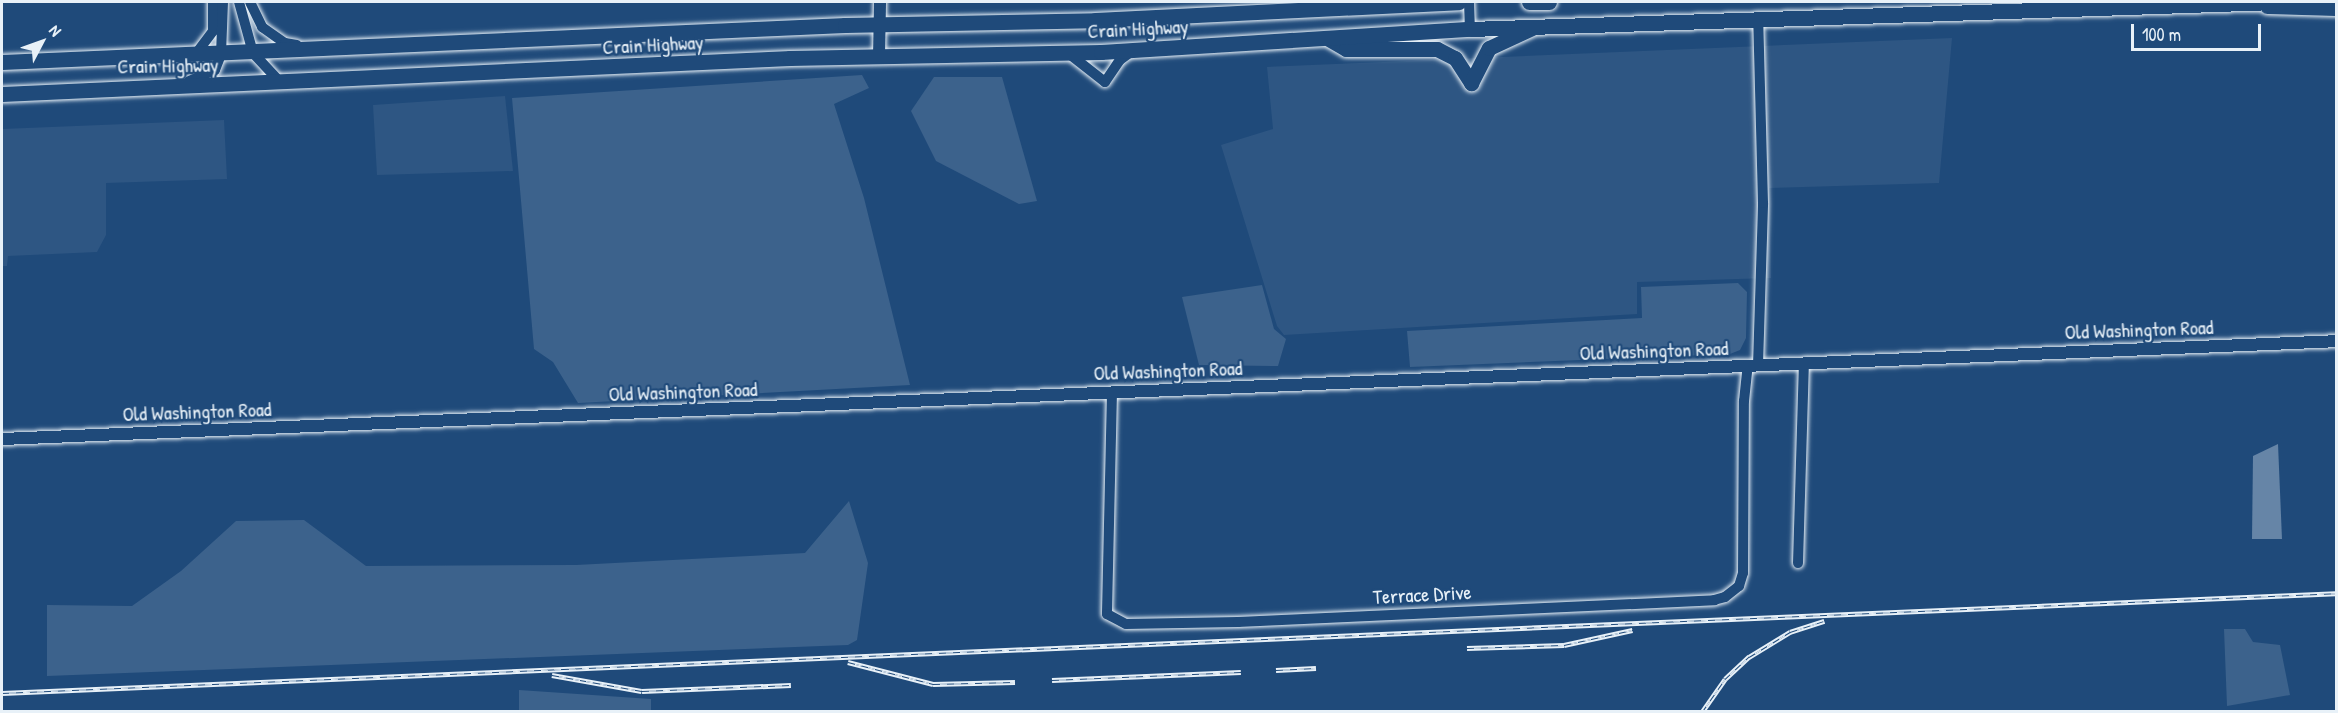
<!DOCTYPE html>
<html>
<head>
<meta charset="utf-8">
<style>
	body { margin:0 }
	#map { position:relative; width:2338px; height:713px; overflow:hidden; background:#1f4a7a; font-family:"Patrick Hand",sans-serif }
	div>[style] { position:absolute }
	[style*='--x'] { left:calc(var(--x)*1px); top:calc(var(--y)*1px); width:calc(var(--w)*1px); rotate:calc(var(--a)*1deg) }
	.built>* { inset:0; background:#2e5683 }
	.green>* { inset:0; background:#3c628c }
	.water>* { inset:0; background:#6685a7 }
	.roads { filter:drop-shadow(0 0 2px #e8f1f8) drop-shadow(0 0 2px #e8f1f8) }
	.minor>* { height:10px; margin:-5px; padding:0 5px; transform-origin:5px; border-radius:5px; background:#1f4a7a }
	.major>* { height:12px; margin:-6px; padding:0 6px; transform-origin:6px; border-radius:6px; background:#1f4a7a }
	.highway>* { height:15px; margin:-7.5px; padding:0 7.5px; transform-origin:7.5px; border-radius:7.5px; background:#1f4a7a }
	.rail>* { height:4.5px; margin-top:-2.25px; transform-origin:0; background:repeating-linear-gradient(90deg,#1f4a7a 0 7px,#e8f1f8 0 14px); box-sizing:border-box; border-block:2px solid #e8f1f8 }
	span { translate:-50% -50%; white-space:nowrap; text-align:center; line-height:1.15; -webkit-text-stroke:4.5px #1f4a7a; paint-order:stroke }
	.street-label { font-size:20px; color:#e8f1f8 }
	.frame { position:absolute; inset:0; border:3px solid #e8f1f8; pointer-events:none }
	.north { position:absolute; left:12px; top:12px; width:60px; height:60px; -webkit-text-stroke:4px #1f4a7a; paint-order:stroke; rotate:49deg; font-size:16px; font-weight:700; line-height:24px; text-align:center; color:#e8f1f8 }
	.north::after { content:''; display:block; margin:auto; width:21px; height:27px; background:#e8f1f8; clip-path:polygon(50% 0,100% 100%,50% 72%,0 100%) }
	.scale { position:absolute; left:2131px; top:24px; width:130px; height:27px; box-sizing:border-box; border:3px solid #e8f1f8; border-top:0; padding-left:8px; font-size:18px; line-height:21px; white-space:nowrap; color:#e8f1f8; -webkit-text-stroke:4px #1f4a7a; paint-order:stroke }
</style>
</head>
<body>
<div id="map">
	<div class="built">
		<div style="clip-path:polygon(1952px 38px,1939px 183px,1769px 188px,1771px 278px,1637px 282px,1637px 314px,1284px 335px,1277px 326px,1221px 145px,1273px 129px,1267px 67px)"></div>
		<div style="clip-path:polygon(505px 96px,513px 171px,377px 175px,373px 105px)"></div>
		<div style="clip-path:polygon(224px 120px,227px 179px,106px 183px,106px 235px,97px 252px,8px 256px,7px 266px,2px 266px,2px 129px)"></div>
	</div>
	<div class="green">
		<div style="clip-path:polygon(862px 75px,869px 88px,834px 104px,864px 198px,910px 385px,578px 403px,553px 362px,534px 349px,512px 98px)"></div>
		<div style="clip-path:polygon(934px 77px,1002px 77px,1037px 201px,1019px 204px,936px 161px,911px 111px)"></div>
		<div style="clip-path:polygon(1738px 283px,1747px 292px,1746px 338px,1740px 350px,1730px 354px,1410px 367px,1407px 331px,1642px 318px,1641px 287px)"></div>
		<div style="clip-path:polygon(1262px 285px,1274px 329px,1286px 339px,1278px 366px,1199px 365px,1182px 297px)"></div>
		<div style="clip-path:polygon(849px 501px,868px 563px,857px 640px,848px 645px,47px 676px,47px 605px,132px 606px,181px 571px,236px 521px,304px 520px,366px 566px,576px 565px,805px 553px)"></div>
		<div style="clip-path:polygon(2224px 629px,2245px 629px,2253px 642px,2280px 645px,2290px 695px,2227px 706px)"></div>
		<div style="clip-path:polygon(519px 690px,651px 699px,651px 711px,519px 711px)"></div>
	</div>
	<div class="water">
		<div style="clip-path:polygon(2278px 444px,2282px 539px,2252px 539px,2253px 456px)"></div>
	</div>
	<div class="roads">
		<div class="minor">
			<div style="--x:239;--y:2;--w:53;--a:74.6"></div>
			<div style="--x:253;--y:53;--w:40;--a:47"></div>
			<div style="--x:250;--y:2;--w:28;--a:64"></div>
			<div style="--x:262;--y:27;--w:28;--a:35"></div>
			<div style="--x:285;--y:43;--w:12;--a:9"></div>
			<div style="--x:1469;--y:2;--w:27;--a:88"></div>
			<div style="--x:1068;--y:53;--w:47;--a:38.1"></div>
			<div style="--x:1105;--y:82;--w:27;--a:-56"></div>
			<div style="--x:1120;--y:60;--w:17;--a:-36"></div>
			<div style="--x:195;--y:55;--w:30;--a:-53"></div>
			<div style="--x:213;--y:31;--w:29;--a:-90"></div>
			<div style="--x:189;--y:81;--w:28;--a:-23"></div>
			<div style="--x:215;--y:70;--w:17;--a:-69"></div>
			<div style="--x:221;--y:54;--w:52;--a:-87.8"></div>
			<div style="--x:1758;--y:365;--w:162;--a:-88.2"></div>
			<div style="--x:1763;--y:203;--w:185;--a:-91.5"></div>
			<div style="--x:1112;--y:392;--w:222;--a:91.3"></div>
			<div style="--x:1107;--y:614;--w:21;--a:28"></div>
			<div style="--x:1126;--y:624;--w:112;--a:-1"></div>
			<div style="--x:1238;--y:622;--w:477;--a:-2.6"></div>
			<div style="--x:1714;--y:600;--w:11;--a:-15"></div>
			<div style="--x:1725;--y:597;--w:18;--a:-38"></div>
			<div style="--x:1739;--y:586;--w:14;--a:-73"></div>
			<div style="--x:1743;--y:573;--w:172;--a:-89.7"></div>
			<div style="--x:1744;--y:401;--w:36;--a:-84"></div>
			<div style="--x:1798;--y:563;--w:200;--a:-88.3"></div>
		</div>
		<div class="major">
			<div style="--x:879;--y:56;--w:54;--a:-88.9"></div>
			<div style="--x:2;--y:439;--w:2336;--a:-2.4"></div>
		</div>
		<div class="highway">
			<div style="--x:1529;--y:2;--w:20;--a:0"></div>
			<div style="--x:2267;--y:6;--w:69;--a:1.7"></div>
			<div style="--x:1327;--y:38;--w:22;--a:30"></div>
			<div style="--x:1346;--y:49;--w:91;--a:0"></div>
			<div style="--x:1437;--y:49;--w:20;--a:27"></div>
			<div style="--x:1455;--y:58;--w:30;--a:57"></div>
			<div style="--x:2;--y:62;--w:844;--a:-2.51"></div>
			<div style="--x:845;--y:25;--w:250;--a:-1.1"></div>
			<div style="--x:1095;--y:20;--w:364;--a:-2.8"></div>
			<div style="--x:1471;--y:83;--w:39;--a:-63"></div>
			<div style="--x:1489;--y:48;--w:47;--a:-24.9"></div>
			<div style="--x:2;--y:94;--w:789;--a:-2.62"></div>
			<div style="--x:790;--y:58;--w:311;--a:-1.1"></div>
			<div style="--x:1101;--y:52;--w:370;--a:-3.6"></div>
			<div style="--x:1470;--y:29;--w:807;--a:-1.92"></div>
		</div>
	</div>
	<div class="rail">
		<div style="--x:1467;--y:648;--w:97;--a:-1.8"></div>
		<div style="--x:1564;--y:645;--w:70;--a:-12.4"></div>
		<div style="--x:848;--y:662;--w:88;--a:14.5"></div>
		<div style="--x:933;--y:684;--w:82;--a:-1.4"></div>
		<div style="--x:1276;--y:670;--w:40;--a:-2.9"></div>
		<div style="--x:552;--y:675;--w:91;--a:10.1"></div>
		<div style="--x:642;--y:691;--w:149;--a:-2.3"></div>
		<div style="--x:1052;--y:680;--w:189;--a:-2.4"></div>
		<div style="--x:2;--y:693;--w:2336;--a:-2.45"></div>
		<div style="--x:1702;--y:712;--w:40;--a:-55.1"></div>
		<div style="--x:1725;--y:679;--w:33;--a:-43"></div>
		<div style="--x:1749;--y:657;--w:48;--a:-31.4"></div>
		<div style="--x:1790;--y:632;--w:36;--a:-18"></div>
	</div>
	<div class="street-label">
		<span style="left:1138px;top:28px;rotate:-3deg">Crain Highway</span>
		<span style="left:653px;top:44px;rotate:-3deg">Crain Highway</span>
		<span style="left:168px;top:65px;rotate:-1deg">Crain Highway</span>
		<span style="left:2139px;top:329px;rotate:-2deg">Old Washington Road</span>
		<span style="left:1654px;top:350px;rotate:-2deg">Old Washington Road</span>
		<span style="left:1168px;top:370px;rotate:-2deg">Old Washington Road</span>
		<span style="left:683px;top:391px;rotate:-2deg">Old Washington Road</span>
		<span style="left:197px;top:411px;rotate:-2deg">Old Washington Road</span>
		<span style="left:1422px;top:594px;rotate:-3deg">Terrace Drive</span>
	</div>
	<div class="frame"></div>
	<div class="north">N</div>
	<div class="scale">100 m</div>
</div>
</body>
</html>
